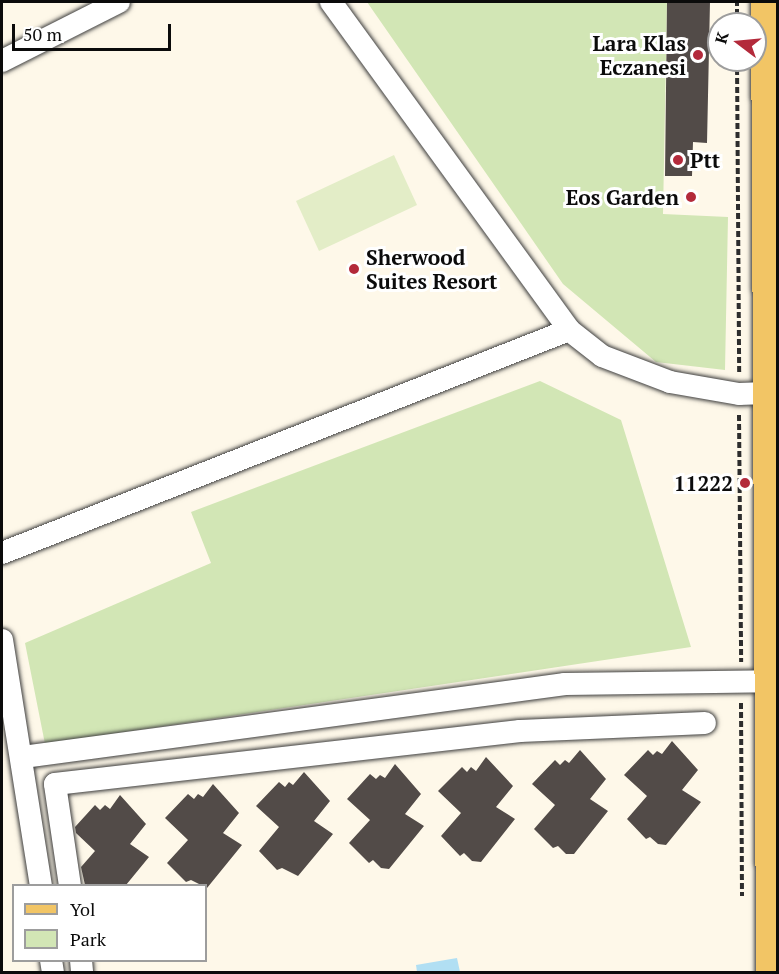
<!DOCTYPE html>
<html>
<head>
<meta charset="utf-8">
<style>
	body { margin:0 }
	#map { position:relative; width:779px; height:974px; overflow:hidden; background:#fef8e9; font-family:"PT Serif",serif }
	div>[style] { position:absolute }
	[style*='--x'] { left:calc(var(--x)*1px); top:calc(var(--y)*1px); width:calc(var(--w)*1px); rotate:calc(var(--a)*1deg) }
	.green>* { inset:0; background:#d2e6b5 }
	.pitch>* { inset:0; background:#e3edc7 }
	.water>* { inset:0; background:#b1dff3 }
	.building>* { inset:0; background:#524b48 }
	.path>* { height:4px; margin-top:-2px; transform-origin:0; background:repeating-linear-gradient(90deg,#2d2d2d 0 6px,transparent 0 9px) }
	.roads { filter:drop-shadow(0 0 2px #3e3e3e) drop-shadow(0 0 2px #3e3e3e) }
	.minor>* { height:22px; margin:-11px; padding:0 11px; transform-origin:11px; border-radius:11px; background:#fff }
	.primary>* { height:33px; margin:-16.5px; padding:0 16.5px; transform-origin:16.5px; border-radius:16.5px; background:#f2c565 }
	.dots>* { width:16px; height:16px; translate:-50% -50%; box-sizing:border-box; border:3px solid #fff; border-radius:50% }
	span { translate:-50% -50%; white-space:nowrap; text-align:center; line-height:1.15; -webkit-text-stroke:6px #fff; paint-order:stroke }
	.poi-label { font-size:21px; color:#0b0b0b; font-weight:700 }
	.right { translate:-100% -50%; text-align:right }
	.left { translate:0 -50%; text-align:left }
	.frame { position:absolute; inset:0; border:3px solid #0b0b0b; pointer-events:none }
	.legend { position:absolute; left:12px; top:884px; width:195px; height:78px; box-sizing:border-box; background:#fff; border:2px solid #9d9d9d; margin:0; padding:8px 10px; list-style:none; font-size:18px; color:#0b0b0b }
	.legend li { display:flex; align-items:center; gap:12px; height:30px }
	.legend b { width:30px; border:2px solid #9d9d9d }
	.north { position:absolute; left:707px; top:12px; width:60px; height:60px; box-sizing:border-box; background:#fff; border:2px solid #9d9d9d; border-radius:50%; rotate:286deg; font-size:16px; font-weight:700; line-height:24px; text-align:center; color:#0b0b0b }
	.north::after { content:''; display:block; margin:auto; width:21px; height:27px; background:#b32a3b; clip-path:polygon(50% 0,100% 100%,50% 72%,0 100%) }
	.scale { position:absolute; left:12px; top:24px; width:159px; height:27px; box-sizing:border-box; border:3px solid #0b0b0b; border-top:0; padding-left:8px; font-size:18px; line-height:21px; white-space:nowrap; color:#0b0b0b; -webkit-text-stroke:4px #fff; paint-order:stroke }
</style>
</head>
<body>
<div id="map">
	<div class="green">
		<div style="clip-path:polygon(367px 2px,667px 2px,663px 214px,728px 217px,725px 370px,656px 362px,563px 284px)"></div>
		<div style="clip-path:polygon(540px 381px,621px 420px,691px 647px,45px 744px,25px 643px,211px 563px,191px 512px)"></div>
	</div>
	<div class="pitch">
		<div style="clip-path:polygon(394px 155px,417px 205px,319px 251px,296px 201px)"></div>
	</div>
	<div class="water">
		<div style="clip-path:polygon(457px 958px,460px 972px,417px 972px,416px 965px)"></div>
	</div>
	<div class="building">
		<div style="clip-path:polygon(667px 2px,710px 2px,707px 143px,693px 142px,692px 176px,665px 176px)"></div>
		<div style="clip-path:polygon(672px 741px,698px 770px,682px 790px,701px 802px,666px 845px,658px 844px,650px 837px,646px 839px,627px 819px,647px 796px,624px 775px,648px 750px,653px 755px,657px 751px,662px 754px)"></div>
		<div style="clip-path:polygon(580px 750px,606px 779px,590px 799px,608px 811px,574px 854px,566px 854px,558px 846px,553px 848px,534px 829px,555px 805px,532px 784px,555px 760px,560px 765px,565px 760px,569px 763px)"></div>
		<div style="clip-path:polygon(486px 757px,513px 786px,496px 807px,515px 819px,481px 862px,472px 861px,464px 853px,460px 856px,441px 836px,461px 813px,438px 791px,462px 767px,467px 772px,471px 767px,476px 771px)"></div>
		<div style="clip-path:polygon(395px 764px,421px 794px,405px 814px,424px 826px,389px 869px,381px 868px,373px 860px,369px 863px,349px 843px,370px 820px,347px 799px,370px 774px,376px 779px,380px 775px,385px 778px)"></div>
		<div style="clip-path:polygon(304px 772px,330px 801px,314px 821px,333px 834px,298px 876px,282px 868px,277px 870px,259px 851px,279px 827px,256px 806px,279px 782px,285px 787px,289px 782px,293px 785px)"></div>
		<div style="clip-path:polygon(213px 784px,239px 813px,223px 833px,242px 845px,207px 888px,191px 880px,186px 882px,167px 863px,188px 840px,165px 818px,188px 794px,194px 799px,198px 794px,203px 797px)"></div>
		<div style="clip-path:polygon(120px 795px,146px 824px,130px 844px,149px 857px,126px 885px,85px 885px,81px 867px,95px 851px,76px 833px,75px 827px,95px 805px,100px 810px,105px 805px,110px 809px)"></div>
	</div>
	<div class="path">
		<div style="--x:737;--y:24;--w:22;--a:-90"></div>
		<div style="--x:737;--y:60;--w:314;--a:89.6"></div>
		<div style="--x:739;--y:415;--w:247;--a:89.5"></div>
		<div style="--x:741;--y:703;--w:193;--a:89.7"></div>
	</div>
	<div class="roads">
		<div class="minor">
			<div style="--x:331;--y:2;--w:405;--a:54"></div>
			<div style="--x:569;--y:330;--w:42;--a:38.2"></div>
			<div style="--x:602;--y:356;--w:73;--a:20.9"></div>
			<div style="--x:670;--y:382;--w:70;--a:9.9"></div>
			<div style="--x:739;--y:394;--w:27;--a:-2"></div>
			<div style="--x:2;--y:61;--w:131;--a:-26.8"></div>
			<div style="--x:2;--y:553;--w:609;--a:-21.47"></div>
			<div style="--x:2;--y:640;--w:249;--a:81"></div>
			<div style="--x:23;--y:757;--w:547;--a:-7.67"></div>
			<div style="--x:565;--y:684;--w:205;--a:-0.8"></div>
			<div style="--x:70;--y:886;--w:103;--a:-98.4"></div>
			<div style="--x:55;--y:784;--w:468;--a:-6.5"></div>
			<div style="--x:520;--y:731;--w:185;--a:-2.5"></div>
			<div style="--x:51;--y:960;--w:12;--a:81"></div>
			<div style="--x:81;--y:960;--w:12;--a:85"></div>
		</div>
		<div class="primary">
			<div style="--x:767;--y:2;--w:970;--a:89.7"></div>
		</div>
	</div>
	<div class="dots">
		<div style="left:698px;top:55px;background:#b32a3b"></div>
		<div style="left:678px;top:160px;background:#b32a3b"></div>
		<div style="left:691px;top:197px;background:#b32a3b"></div>
		<div style="left:354px;top:269px;background:#b32a3b"></div>
		<div style="left:745px;top:483px;background:#b32a3b"></div>
	</div>
	<div class="poi-label">
		<span class="right" style="left:686px;top:55px">Lara Klas<br>Eczanesi</span>
		<span class="left" style="left:690px;top:160px">Ptt</span>
		<span class="right" style="left:679px;top:197px">Eos Garden</span>
		<span class="left" style="left:366px;top:269px">Sherwood<br>Suites Resort</span>
		<span class="right" style="left:733px;top:483px">11222</span>
	</div>
	<div class="frame"></div>
	<ul class="legend">
	<li><b style="height:8px;background:#f2c565"></b>Yol</li>
	<li><b style="height:16px;background:#d2e6b5"></b>Park</li>
	</ul>
	<div class="north">K</div>
	<div class="scale">50 m</div>
</div>
</body>
</html>
